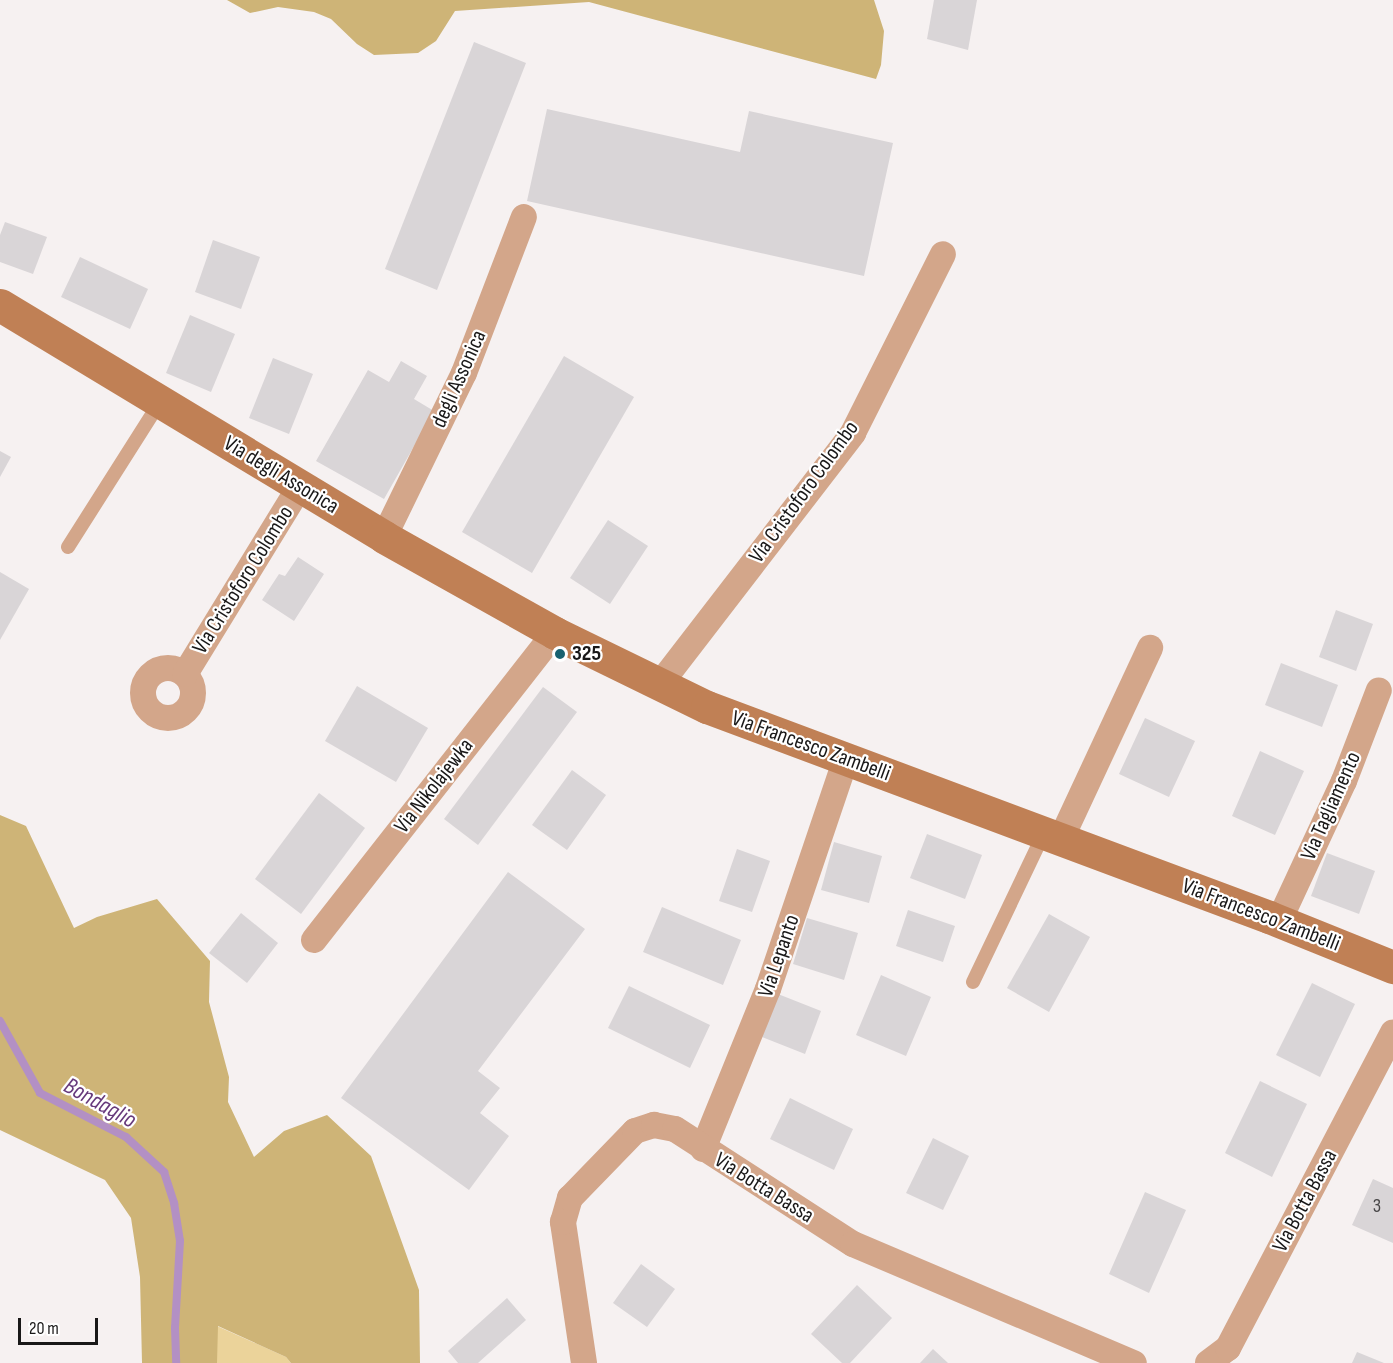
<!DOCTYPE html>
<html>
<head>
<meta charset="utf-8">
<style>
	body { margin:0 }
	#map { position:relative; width:1393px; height:1363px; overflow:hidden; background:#f6f1f1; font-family:"Sofia Sans Condensed",sans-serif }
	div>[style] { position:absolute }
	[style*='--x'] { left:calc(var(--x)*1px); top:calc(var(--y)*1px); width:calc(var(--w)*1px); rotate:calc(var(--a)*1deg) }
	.green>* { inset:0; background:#ebd39a }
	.forest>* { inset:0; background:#ceb477 }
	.stream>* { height:8px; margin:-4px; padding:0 4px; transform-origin:4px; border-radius:4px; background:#b390c4 }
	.building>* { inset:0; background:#d9d5d7 }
	.lane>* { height:14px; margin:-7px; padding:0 7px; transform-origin:7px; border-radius:7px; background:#d3a68a }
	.street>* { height:26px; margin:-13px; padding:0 13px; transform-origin:13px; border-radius:13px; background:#d3a68a }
	.street>.ring { margin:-13px; padding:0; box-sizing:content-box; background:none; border:26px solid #d3a68a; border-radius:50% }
	.secondary>* { height:33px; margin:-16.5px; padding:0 16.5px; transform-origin:16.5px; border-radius:16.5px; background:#c08055 }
	.dots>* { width:16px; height:16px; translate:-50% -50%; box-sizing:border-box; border:3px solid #fff; border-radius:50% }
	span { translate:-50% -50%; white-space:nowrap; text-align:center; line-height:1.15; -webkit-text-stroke:4.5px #fff; paint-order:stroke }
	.number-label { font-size:20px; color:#494748 }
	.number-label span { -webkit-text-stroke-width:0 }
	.street-label { font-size:22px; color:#191818 }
	.poi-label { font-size:22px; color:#191818; font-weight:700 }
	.left { translate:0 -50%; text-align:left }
	.water-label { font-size:24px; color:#673a7c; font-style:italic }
	.scale { position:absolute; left:18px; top:1318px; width:80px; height:27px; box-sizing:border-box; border:3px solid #191818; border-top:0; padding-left:8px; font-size:18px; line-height:21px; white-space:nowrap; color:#191818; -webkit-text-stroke:4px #fff; paint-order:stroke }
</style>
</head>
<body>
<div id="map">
	<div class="green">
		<div style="clip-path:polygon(217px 1326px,286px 1357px,291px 1363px,217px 1363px)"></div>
	</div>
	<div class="forest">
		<div style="clip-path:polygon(227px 0,874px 0,884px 31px,881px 65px,876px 79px,589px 2px,455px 11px,436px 41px,418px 53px,374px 55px,357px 44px,331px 19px,314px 12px,278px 7px,250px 13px)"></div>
		<div style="clip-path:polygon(0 815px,26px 826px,74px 928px,97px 917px,157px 899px,210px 961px,209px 1002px,229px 1077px,228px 1102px,254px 1157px,284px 1131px,327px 1115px,371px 1156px,419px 1290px,420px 1363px,291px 1363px,286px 1357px,218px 1326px,217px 1363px,142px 1363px,140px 1277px,131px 1218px,105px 1180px,0 1130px)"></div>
	</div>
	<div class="stream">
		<div style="--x:0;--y:1021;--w:82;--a:60.9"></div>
		<div style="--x:40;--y:1093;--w:97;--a:27.1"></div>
		<div style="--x:126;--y:1137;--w:52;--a:42.6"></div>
		<div style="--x:164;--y:1172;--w:33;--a:72"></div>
		<div style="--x:174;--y:1203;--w:38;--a:81"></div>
		<div style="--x:180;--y:1241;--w:87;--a:93.3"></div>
		<div style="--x:175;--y:1328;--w:35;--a:88"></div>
	</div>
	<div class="building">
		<div style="clip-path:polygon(934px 0,977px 0,968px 50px,927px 39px)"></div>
		<div style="clip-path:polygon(474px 42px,526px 63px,437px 290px,385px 269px)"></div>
		<div style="clip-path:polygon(547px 109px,740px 152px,749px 111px,893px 143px,864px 276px,527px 201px)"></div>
		<div style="clip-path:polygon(5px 222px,47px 237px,33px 274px,0 262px,0 235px)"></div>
		<div style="clip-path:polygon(213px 240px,260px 257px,241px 309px,195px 292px)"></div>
		<div style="clip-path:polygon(80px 257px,148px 289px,130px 329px,61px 297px)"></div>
		<div style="clip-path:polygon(190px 315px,235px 334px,211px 392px,166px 373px)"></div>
		<div style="clip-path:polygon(564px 356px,634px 397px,532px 573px,462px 532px)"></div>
		<div style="clip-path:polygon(273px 358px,313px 374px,289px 434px,249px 418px)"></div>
		<div style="clip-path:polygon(401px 361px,427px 376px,414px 399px,434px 411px,384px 499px,316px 461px,368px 370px,389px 382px)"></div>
		<div style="clip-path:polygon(0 451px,11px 457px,0 477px)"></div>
		<div style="clip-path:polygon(608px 520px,648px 546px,610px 604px,570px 578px)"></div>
		<div style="clip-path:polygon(298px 557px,324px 574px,294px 621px,262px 600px,279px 574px,285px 576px)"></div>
		<div style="clip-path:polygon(0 572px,29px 589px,0 640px)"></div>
		<div style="clip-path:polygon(1336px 610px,1373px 624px,1356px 671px,1319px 657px)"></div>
		<div style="clip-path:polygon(1281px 663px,1338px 685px,1322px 727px,1265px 705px)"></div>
		<div style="clip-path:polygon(357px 686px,428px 728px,396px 782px,325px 741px)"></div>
		<div style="clip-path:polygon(543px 687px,577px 712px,478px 845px,444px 819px)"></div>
		<div style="clip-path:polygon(1145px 718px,1195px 741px,1169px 797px,1119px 774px)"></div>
		<div style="clip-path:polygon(1260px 751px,1304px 771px,1275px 835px,1232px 816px)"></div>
		<div style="clip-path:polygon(572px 770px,606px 795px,567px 850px,532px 825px)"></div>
		<div style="clip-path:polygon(319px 793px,365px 828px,301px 914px,255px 879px)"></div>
		<div style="clip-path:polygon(927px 834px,982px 855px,965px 899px,910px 878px)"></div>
		<div style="clip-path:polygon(834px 842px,882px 856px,869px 903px,821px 890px)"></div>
		<div style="clip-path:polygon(737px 849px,770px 861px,752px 912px,719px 901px)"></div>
		<div style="clip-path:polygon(1327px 853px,1375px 871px,1359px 914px,1311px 896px)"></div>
		<div style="clip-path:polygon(508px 872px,585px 929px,478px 1071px,500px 1088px,480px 1113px,509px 1136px,469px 1190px,341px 1098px)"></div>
		<div style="clip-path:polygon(662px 907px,741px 940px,723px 985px,643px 952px)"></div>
		<div style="clip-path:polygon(908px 910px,955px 926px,943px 962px,896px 946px)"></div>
		<div style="clip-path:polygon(241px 913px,278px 943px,247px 983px,209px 953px)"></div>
		<div style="clip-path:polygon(1049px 914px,1090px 937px,1049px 1012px,1007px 988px)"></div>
		<div style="clip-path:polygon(807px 918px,858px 933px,844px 980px,793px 964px)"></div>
		<div style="clip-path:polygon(881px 975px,931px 997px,906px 1056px,856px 1035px)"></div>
		<div style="clip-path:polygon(1312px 983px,1355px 1004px,1320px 1077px,1276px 1055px)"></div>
		<div style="clip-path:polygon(629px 986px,710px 1025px,690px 1068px,608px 1028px)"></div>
		<div style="clip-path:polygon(778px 994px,821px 1011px,805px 1054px,762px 1037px)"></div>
		<div style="clip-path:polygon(1260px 1081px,1307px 1104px,1272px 1177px,1225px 1153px)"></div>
		<div style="clip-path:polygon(790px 1098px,853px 1129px,834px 1170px,770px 1139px)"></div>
		<div style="clip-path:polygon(933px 1138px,969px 1156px,943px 1210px,906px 1193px)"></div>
		<div style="clip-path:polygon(1373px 1179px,1393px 1188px,1393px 1243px,1352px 1225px)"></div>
		<div style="clip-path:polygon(1145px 1192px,1186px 1210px,1149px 1293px,1109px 1274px)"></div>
		<div style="clip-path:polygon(641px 1264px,675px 1289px,647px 1327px,613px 1303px)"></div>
		<div style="clip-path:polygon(857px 1285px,892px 1318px,850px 1363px,842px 1363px,811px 1334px)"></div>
		<div style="clip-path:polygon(507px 1298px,526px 1320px,478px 1363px,458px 1363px,448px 1351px)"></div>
		<div style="clip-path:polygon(933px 1349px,948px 1363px,920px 1363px)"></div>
		<div style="clip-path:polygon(1357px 1352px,1384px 1363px,1352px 1363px)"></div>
	</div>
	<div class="lane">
		<div style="--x:68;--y:547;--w:172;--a:-57.6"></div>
		<div style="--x:973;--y:982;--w:165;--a:-64.5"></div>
	</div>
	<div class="street">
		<div style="--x:384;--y:537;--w:182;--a:-64"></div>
		<div style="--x:464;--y:373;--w:167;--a:-69"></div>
		<div class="ring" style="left:143px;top:668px;width:24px;height:24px"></div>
		<div style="--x:185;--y:674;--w:220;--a:-58.5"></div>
		<div style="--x:660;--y:684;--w:317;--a:-52.4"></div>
		<div style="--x:853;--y:433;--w:200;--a:-63.3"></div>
		<div style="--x:1061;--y:839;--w:211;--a:-65"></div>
		<div style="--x:1279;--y:921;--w:154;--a:-65.1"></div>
		<div style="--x:1344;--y:781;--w:97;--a:-69"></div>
		<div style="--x:314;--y:940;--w:390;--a:-51.9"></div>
		<div style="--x:703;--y:1149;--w:173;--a:-67.9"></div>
		<div style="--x:768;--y:989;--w:243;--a:-71.3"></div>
		<div style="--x:584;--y:1363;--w:143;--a:-98.5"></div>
		<div style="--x:563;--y:1222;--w:25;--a:-74"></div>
		<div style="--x:570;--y:1198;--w:93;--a:-45.9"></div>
		<div style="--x:635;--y:1131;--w:20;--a:-18"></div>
		<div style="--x:654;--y:1125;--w:21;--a:11"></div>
		<div style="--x:675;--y:1129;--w:212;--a:32.9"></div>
		<div style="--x:853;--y:1244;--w:305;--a:23"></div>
		<div style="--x:1208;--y:1363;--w:25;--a:-37"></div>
		<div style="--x:1228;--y:1348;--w:356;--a:-62.4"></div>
	</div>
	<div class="secondary">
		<div style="--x:0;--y:305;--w:449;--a:31.1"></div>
		<div style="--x:384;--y:537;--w:196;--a:29.3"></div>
		<div style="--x:555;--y:633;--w:169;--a:26"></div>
		<div style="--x:707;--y:707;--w:600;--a:20.49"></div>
		<div style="--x:1269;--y:917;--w:134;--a:22"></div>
	</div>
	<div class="dots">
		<div style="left:560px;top:654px;background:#186170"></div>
	</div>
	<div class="number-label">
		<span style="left:1377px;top:1206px">3</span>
	</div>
	<div class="street-label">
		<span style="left:459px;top:379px;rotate:-66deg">degli Assonica</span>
		<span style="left:281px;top:475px;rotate:31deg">Via degli Assonica</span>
		<span style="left:804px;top:492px;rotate:-54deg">Via Cristoforo Colombo</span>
		<span style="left:243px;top:580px;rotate:-58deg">Via Cristoforo Colombo</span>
		<span style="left:811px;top:746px;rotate:20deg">Via Francesco Zambelli</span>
		<span style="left:434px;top:786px;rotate:-52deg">Via Nikolajewka</span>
		<span style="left:1331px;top:806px;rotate:-66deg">Via Tagliamento</span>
		<span style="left:1261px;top:915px;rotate:21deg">Via Francesco Zambelli</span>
		<span style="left:779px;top:956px;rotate:-71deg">Via Lepanto</span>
		<span style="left:764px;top:1188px;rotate:32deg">Via Botta Bassa</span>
		<span style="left:1305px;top:1201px;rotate:-62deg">Via Botta Bassa</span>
	</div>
	<div class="poi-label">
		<span class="left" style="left:572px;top:654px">325</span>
	</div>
	<div class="water-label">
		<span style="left:100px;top:1103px;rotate:29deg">Bondaglio</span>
	</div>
	<div class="scale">20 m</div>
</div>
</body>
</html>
